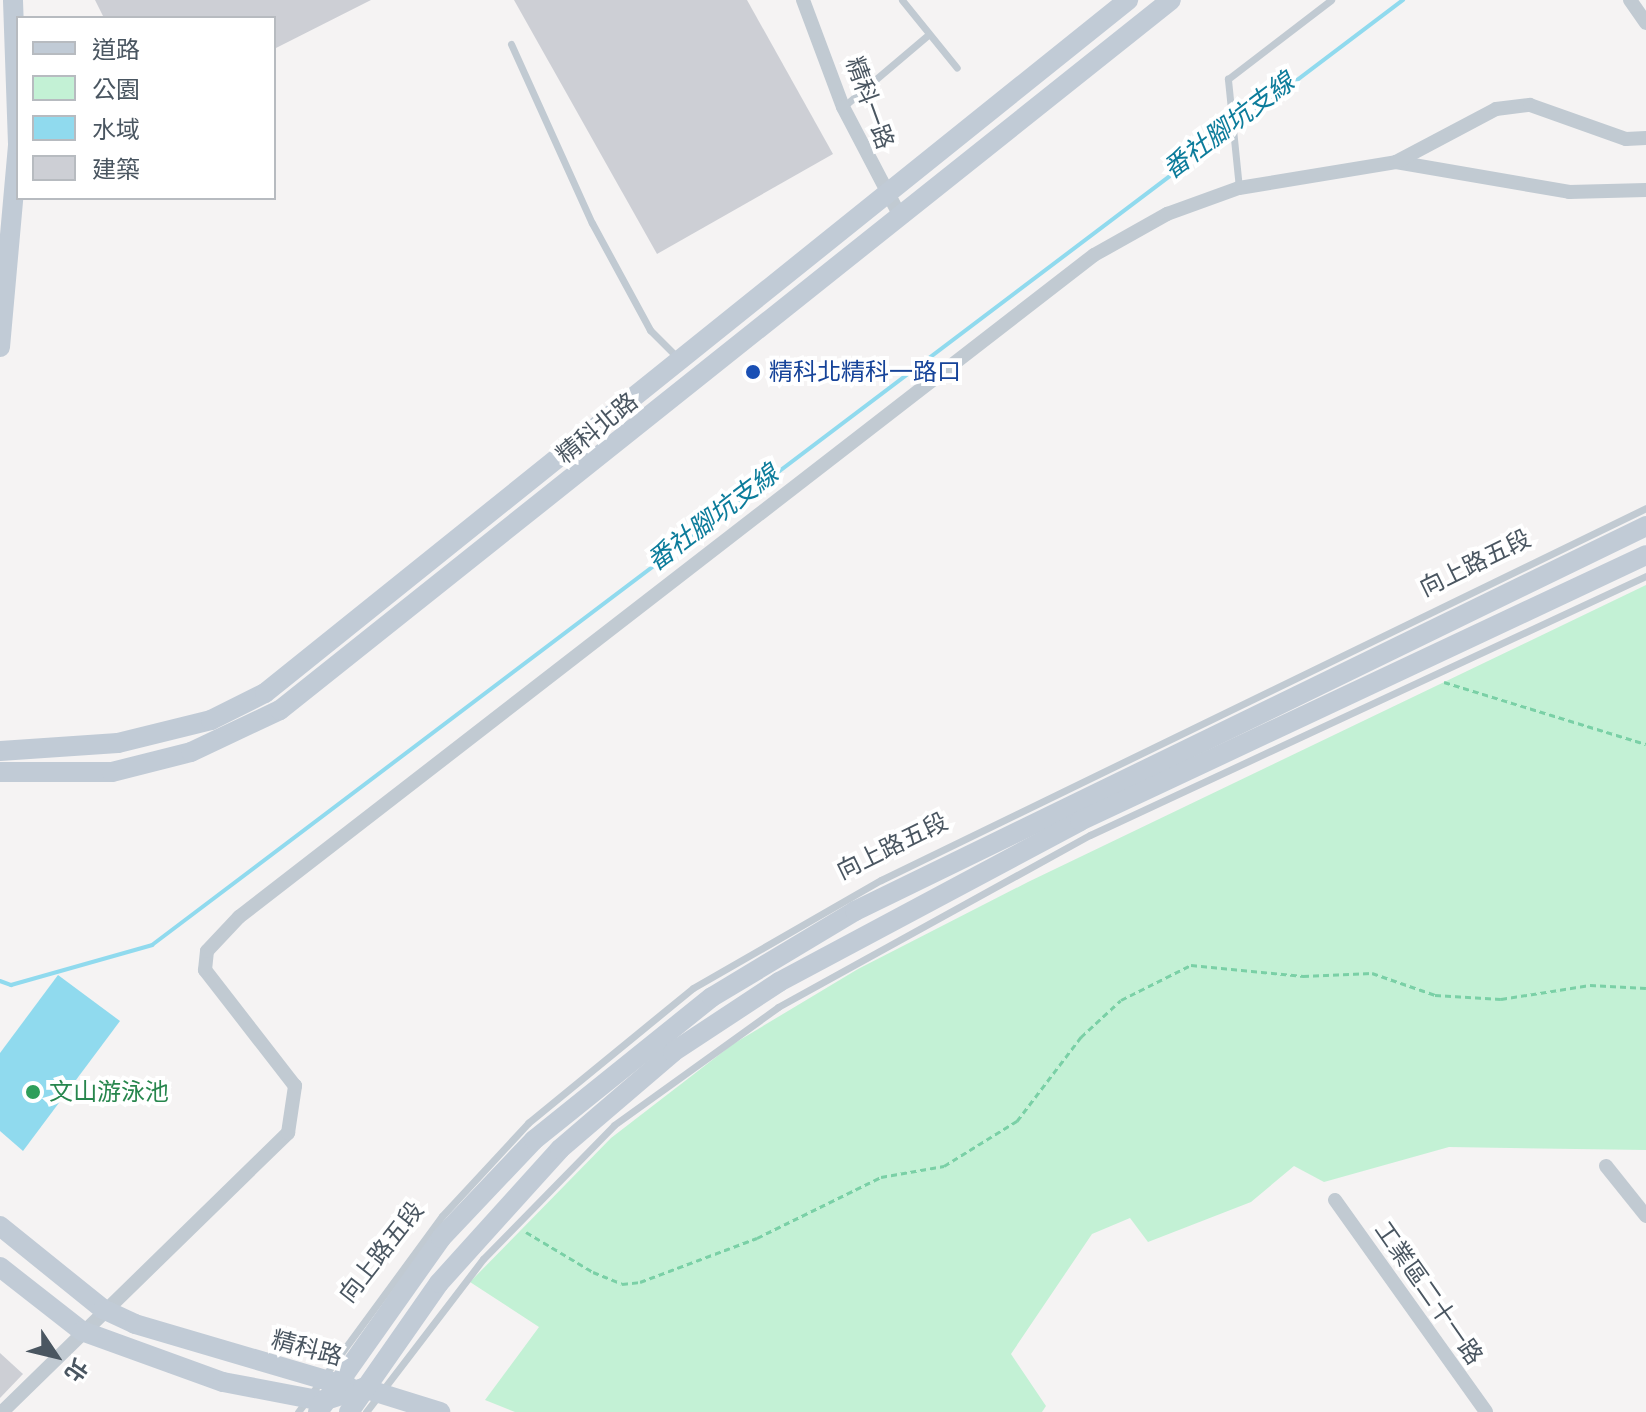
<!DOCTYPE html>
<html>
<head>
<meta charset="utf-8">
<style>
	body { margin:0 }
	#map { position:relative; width:1646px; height:1412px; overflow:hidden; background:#f5f3f3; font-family:Poppins,"Noto Sans TC",sans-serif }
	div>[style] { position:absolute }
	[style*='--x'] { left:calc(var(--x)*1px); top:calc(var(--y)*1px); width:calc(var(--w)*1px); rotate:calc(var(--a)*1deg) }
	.green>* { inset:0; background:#c3f1d5 }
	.water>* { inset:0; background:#90daee }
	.stream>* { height:4px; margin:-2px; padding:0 2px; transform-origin:2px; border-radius:2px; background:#90daee }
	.building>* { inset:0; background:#cdcfd5 }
	.path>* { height:3px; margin-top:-1.5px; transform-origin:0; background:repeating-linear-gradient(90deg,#7ad0a6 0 6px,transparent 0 10px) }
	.lane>* { height:7px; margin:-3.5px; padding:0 3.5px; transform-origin:3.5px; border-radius:3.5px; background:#c1cad2 }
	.street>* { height:14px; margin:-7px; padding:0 7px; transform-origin:7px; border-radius:7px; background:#c1cad2 }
	.secondary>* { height:20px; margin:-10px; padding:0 10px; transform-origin:10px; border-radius:10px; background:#c1cbd6 }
	.dots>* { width:22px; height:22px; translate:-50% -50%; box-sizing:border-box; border:4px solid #fff; border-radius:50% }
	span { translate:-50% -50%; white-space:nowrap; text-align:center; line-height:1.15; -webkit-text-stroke:8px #fff; paint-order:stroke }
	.street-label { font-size:24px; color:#4a5661 }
	.transit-label { font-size:24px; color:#164399 }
	.left { translate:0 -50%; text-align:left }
	.leisure-label { font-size:24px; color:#27864d }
	.water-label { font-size:26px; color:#0c7c9b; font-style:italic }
	.legend { position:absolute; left:16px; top:16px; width:260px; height:184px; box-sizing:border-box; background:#fff; border:2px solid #b7bbc0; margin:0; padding:10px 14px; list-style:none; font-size:24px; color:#4a5661 }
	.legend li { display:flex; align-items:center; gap:16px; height:40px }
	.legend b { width:40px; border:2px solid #b7bbc0 }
	.north { position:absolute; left:16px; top:1316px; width:80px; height:80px; -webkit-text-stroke:6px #fff; paint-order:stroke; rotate:125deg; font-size:22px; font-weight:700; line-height:32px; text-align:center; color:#4a5661 }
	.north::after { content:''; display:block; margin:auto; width:28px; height:36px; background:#4a5661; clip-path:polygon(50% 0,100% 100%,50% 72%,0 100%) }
</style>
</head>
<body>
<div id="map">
	<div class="green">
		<div style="clip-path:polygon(1646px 585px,1646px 1150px,1449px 1147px,1324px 1182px,1294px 1166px,1251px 1202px,1148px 1242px,1130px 1218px,1092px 1234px,1011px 1354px,1046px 1406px,1042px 1412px,515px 1412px,485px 1400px,539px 1327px,470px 1282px,611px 1138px,733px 1044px,858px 969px,1028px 882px)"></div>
	</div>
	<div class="water">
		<div style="clip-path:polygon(58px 975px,120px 1021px,23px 1151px,0 1131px,0 1053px)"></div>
	</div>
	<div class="stream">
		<div style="--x:0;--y:981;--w:12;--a:20"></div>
		<div style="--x:11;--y:985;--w:147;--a:-15.8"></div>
		<div style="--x:152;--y:945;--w:1568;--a:-37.07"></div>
	</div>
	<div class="building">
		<div style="clip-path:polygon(95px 0,371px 0,274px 49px,274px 18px,104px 18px)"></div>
		<div style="clip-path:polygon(514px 0,747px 0,833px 154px,657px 254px)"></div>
		<div style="clip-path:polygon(0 1353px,23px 1374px,0 1398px)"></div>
	</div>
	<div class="path">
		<div style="--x:1444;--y:682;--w:211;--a:17.1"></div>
		<div style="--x:526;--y:1232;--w:78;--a:30.8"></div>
		<div style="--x:593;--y:1272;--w:31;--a:22"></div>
		<div style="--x:622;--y:1284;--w:18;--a:-6"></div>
		<div style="--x:640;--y:1282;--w:125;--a:-20.6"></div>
		<div style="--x:757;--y:1238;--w:138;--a:-26.2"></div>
		<div style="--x:881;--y:1177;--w:64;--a:-9.9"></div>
		<div style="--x:944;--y:1166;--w:86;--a:-31.7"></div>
		<div style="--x:1017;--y:1121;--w:106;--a:-52.7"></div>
		<div style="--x:1081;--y:1037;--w:54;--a:-42.8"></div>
		<div style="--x:1121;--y:1000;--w:78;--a:-26.6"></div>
		<div style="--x:1191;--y:965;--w:113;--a:5.6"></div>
		<div style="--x:1303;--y:976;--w:69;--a:-2.5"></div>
		<div style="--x:1372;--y:973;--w:67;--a:19.2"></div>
		<div style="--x:1435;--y:995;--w:66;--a:3.5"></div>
		<div style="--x:1501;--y:999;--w:90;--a:-8.9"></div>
		<div style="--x:1590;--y:985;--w:56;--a:3.1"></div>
	</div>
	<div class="lane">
		<div style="--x:902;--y:0;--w:87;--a:51"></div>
		<div style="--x:511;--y:44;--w:196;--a:65.7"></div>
		<div style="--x:592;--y:223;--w:122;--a:61.5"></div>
		<div style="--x:650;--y:330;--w:40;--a:45"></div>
		<div style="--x:843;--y:107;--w:111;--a:-40.3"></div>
		<div style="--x:1239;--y:188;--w:110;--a:-95.8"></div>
		<div style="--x:1228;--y:79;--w:130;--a:-37.5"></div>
		<div style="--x:298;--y:1412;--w:243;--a:-53.7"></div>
		<div style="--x:442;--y:1216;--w:127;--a:-47.2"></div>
		<div style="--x:528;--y:1123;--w:213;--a:-39.3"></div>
		<div style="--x:693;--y:988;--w:217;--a:-29.9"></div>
		<div style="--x:881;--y:880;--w:851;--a:-25.93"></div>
		<div style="--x:366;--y:1412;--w:193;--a:-52.6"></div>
		<div style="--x:483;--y:1259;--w:187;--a:-45.6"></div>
		<div style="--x:614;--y:1125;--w:202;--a:-35.7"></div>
		<div style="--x:778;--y:1007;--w:356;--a:-28.9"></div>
		<div style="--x:1090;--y:835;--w:613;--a:-24.98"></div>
	</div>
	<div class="street">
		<div style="--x:803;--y:0;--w:114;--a:69.5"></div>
		<div style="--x:843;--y:107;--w:125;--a:62.4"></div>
		<div style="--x:1630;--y:0;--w:28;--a:55"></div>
		<div style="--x:1396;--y:162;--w:176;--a:9.8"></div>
		<div style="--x:1569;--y:192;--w:77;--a:-1.5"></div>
		<div style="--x:1606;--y:1166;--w:64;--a:51.3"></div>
		<div style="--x:1335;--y:1200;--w:260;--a:54.5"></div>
		<div style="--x:2;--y:1412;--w:400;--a:-44.3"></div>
		<div style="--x:288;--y:1133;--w:48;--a:-81.5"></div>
		<div style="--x:295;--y:1086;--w:147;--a:-127.8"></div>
		<div style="--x:205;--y:970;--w:19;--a:-84"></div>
		<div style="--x:207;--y:951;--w:47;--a:-46.7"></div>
		<div style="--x:239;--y:917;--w:1081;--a:-37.75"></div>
		<div style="--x:1094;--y:255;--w:84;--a:-29.3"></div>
		<div style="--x:1167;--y:214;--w:77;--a:-19.9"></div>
		<div style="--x:1239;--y:188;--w:159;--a:-9.4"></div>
		<div style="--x:1396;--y:162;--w:113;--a:-27.9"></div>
		<div style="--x:1496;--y:109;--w:34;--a:-7"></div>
		<div style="--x:1530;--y:105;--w:102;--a:19.5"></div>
		<div style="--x:1626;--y:139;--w:20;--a:-3"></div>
	</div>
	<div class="secondary">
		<div style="--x:0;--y:347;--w:204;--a:-84.9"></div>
		<div style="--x:18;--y:144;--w:144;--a:-92"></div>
		<div style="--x:0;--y:751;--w:118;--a:-3.9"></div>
		<div style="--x:118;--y:743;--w:96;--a:-13.9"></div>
		<div style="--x:211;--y:720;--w:60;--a:-26.6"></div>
		<div style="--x:265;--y:693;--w:1107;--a:-38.76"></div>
		<div style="--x:0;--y:772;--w:112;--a:0"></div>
		<div style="--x:112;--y:772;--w:81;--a:-14.2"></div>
		<div style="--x:191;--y:752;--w:98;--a:-25.3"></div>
		<div style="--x:280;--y:710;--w:1139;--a:-38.55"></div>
		<div style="--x:0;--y:1226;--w:132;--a:38.9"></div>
		<div style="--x:103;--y:1309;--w:35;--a:25"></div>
		<div style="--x:135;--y:1324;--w:223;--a:16.4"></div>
		<div style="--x:0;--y:1267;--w:104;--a:38"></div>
		<div style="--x:82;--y:1331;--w:150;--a:19.9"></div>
		<div style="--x:223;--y:1382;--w:102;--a:10.8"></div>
		<div style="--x:323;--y:1401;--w:42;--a:-18"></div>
		<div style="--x:363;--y:1388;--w:81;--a:17.3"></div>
		<div style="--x:318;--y:1412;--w:213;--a:-54.7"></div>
		<div style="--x:441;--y:1238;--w:135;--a:-46.5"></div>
		<div style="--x:534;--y:1140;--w:228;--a:-38.8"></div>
		<div style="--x:712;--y:997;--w:167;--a:-31"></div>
		<div style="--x:855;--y:911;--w:880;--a:-25.95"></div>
		<div style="--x:349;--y:1412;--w:157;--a:-55.1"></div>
		<div style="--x:439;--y:1283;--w:181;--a:-47.9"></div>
		<div style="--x:560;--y:1149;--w:149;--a:-40.6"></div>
		<div style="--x:673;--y:1052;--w:127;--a:-33.4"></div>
		<div style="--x:779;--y:982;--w:341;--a:-28.1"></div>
		<div style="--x:1080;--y:821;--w:625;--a:-25.17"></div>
	</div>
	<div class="dots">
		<div style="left:753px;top:372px;background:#1a4fb4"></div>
		<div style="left:33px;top:1092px;background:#2e9e5b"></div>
	</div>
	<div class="street-label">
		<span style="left:870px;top:103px;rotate:70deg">精科一路</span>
		<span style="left:597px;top:428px;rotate:-39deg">精科北路</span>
		<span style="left:1475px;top:563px;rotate:-26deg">向上路五段</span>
		<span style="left:892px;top:846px;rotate:-26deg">向上路五段</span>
		<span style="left:381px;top:1252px;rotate:-52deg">向上路五段</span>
		<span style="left:1429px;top:1293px;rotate:55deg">工業區二十一路</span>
		<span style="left:307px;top:1348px;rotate:15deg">精科路</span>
	</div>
	<div class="transit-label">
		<span class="left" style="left:769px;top:372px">精科北精科一路口</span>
	</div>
	<div class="leisure-label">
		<span class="left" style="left:49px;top:1092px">文山游泳池</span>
	</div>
	<div class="water-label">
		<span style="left:1229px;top:126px;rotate:-37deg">番社腳坑支線</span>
		<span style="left:713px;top:518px;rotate:-37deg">番社腳坑支線</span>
	</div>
	<ul class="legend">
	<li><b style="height:10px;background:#c1cbd6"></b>道路</li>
	<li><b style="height:22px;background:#c3f1d5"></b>公園</li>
	<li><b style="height:22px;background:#90daee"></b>水域</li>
	<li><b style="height:22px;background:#cdcfd5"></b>建築</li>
	</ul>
	<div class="north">北</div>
</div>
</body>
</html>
